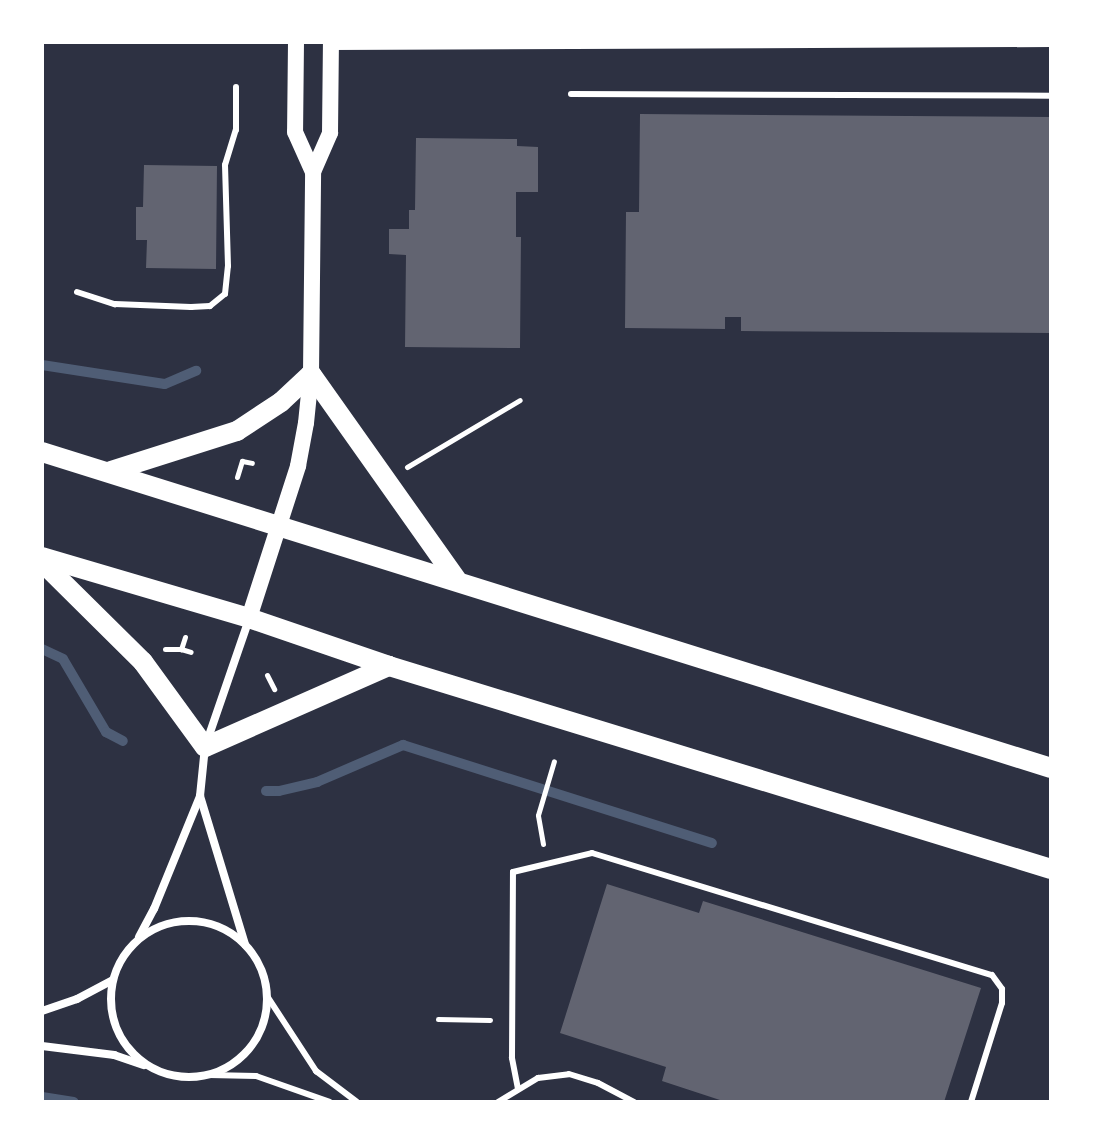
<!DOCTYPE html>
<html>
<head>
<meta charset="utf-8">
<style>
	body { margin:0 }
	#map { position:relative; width:1093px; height:1144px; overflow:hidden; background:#2d3142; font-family:"Roboto Condensed",sans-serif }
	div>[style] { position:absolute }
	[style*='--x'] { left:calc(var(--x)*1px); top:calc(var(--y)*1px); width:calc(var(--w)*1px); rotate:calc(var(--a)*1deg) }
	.stream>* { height:10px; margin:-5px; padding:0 5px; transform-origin:5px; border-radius:5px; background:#4f5d75 }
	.building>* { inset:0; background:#626471 }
	.path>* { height:5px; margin:-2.5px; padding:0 2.5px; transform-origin:2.5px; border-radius:2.5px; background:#fff }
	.service>* { height:6px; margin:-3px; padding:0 3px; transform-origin:3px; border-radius:3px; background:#fff }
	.minor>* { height:8px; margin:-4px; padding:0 4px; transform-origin:4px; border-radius:4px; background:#fff }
	.minor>.ring { margin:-4px; padding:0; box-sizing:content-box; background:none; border:8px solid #fff; border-radius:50% }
	.secondary>* { height:16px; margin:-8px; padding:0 8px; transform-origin:8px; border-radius:8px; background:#fff }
	.primary>* { height:20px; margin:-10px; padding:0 10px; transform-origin:10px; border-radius:10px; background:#fff }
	span { translate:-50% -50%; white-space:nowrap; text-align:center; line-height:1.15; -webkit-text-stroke:6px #fff; paint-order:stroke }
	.frame { position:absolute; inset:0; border:44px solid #fff; pointer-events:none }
</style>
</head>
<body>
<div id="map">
	<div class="stream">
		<div style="--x:42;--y:365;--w:124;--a:8.8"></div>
		<div style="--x:165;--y:384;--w:34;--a:-23"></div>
		<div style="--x:42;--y:649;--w:23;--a:25"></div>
		<div style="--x:63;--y:659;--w:85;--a:59.5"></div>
		<div style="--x:106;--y:732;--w:19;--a:28"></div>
		<div style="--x:266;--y:791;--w:13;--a:0"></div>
		<div style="--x:279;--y:791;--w:39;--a:-13"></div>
		<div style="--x:317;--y:782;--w:94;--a:-23.3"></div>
		<div style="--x:403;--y:745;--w:324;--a:17.6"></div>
		<div style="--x:42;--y:1097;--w:32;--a:9"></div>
	</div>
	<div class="building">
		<div style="clip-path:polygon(640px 114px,1051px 117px,1051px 333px,741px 331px,741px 317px,725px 317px,725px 329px,625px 328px,626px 212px,639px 212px)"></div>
		<div style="clip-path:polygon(416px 138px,517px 139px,517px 146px,538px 147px,538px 192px,516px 192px,516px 237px,521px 237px,520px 348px,405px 347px,406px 255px,389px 254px,389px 229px,409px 229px,409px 210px,415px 210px)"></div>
		<div style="clip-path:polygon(144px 165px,217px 166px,216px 269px,146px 268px,147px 240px,136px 240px,136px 207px,143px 207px)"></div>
		<div style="clip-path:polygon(607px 884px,699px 913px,703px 901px,981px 988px,944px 1102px,726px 1102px,662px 1081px,666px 1067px,560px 1033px)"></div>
	</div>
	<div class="path">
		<div style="--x:407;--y:467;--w:131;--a:-30.7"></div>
		<div style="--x:237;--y:477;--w:17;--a:-73"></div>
		<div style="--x:242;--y:461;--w:10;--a:11"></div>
		<div style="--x:185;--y:637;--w:13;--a:108"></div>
		<div style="--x:181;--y:649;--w:10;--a:17"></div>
		<div style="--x:165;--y:649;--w:16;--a:0"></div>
		<div style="--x:267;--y:675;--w:16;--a:63"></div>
		<div style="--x:543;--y:844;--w:29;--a:-100"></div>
		<div style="--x:538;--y:815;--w:56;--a:-73.5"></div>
		<div style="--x:438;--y:1019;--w:52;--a:1.1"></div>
	</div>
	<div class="service">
		<div style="--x:331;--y:47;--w:720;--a:-0.24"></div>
		<div style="--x:571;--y:94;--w:480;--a:0.2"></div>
		<div style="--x:77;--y:292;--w:40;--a:18"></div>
		<div style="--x:115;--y:304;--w:76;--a:2.3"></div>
		<div style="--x:191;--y:307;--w:19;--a:-3"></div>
		<div style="--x:210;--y:306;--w:19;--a:-39"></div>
		<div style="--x:225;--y:294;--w:28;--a:-84"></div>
		<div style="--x:228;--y:266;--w:101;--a:-91.7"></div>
		<div style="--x:225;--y:165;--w:37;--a:-73"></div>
		<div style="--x:236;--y:130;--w:43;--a:-90"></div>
		<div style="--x:267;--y:996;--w:90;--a:56.8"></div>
		<div style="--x:316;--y:1071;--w:51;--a:37.1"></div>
		<div style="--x:209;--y:1075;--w:47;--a:1.2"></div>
		<div style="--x:256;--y:1076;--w:78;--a:19.4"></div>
		<div style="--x:518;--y:1089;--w:32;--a:-101"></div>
		<div style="--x:512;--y:1058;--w:186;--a:-89.7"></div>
		<div style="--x:513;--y:872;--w:81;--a:-13.5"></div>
		<div style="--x:592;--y:853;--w:418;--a:17"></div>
		<div style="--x:992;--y:975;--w:17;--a:54"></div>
		<div style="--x:1002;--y:989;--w:14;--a:90"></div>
		<div style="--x:1002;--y:1003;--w:104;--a:107.4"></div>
		<div style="--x:498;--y:1102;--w:47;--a:-31"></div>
		<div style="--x:538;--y:1078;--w:31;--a:-7"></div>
		<div style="--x:569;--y:1074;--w:30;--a:17"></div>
		<div style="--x:598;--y:1083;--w:41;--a:27.8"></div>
	</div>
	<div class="minor">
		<div style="--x:200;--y:796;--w:155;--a:73.1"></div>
		<div class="ring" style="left:111px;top:921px;width:148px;height:148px"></div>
		<div style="--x:139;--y:937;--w:32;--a:-62"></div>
		<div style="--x:154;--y:909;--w:122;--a:-67.8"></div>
		<div style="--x:200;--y:796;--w:49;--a:-84.2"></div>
		<div style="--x:205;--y:747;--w:135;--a:-71"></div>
		<div style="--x:42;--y:1011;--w:37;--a:-19"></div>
		<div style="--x:77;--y:999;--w:40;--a:-28"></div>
		<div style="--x:42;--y:1046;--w:73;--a:7.1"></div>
		<div style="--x:114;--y:1055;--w:31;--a:19"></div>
	</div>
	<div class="secondary">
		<div style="--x:296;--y:42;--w:90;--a:90.6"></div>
		<div style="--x:295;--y:132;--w:44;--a:65.8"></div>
		<div style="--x:249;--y:618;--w:160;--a:-72.1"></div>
		<div style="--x:298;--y:466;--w:44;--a:-79.5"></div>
		<div style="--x:306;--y:423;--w:49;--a:-84.2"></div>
		<div style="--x:311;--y:374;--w:202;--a:-89.4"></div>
		<div style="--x:313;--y:172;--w:43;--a:-66.4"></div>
		<div style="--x:330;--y:133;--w:91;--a:-89.4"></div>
	</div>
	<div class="primary">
		<div style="--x:42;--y:452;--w:1057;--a:17.39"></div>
		<div style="--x:111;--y:471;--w:132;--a:-17.6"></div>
		<div style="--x:237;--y:431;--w:53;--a:-33.4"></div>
		<div style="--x:281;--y:402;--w:41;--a:-43"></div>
		<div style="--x:311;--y:374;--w:251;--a:54.7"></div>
		<div style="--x:42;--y:557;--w:216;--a:16.4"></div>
		<div style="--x:249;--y:618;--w:148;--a:18.9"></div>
		<div style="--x:389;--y:666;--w:692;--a:17.05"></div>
		<div style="--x:42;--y:562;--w:142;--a:44.7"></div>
		<div style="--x:143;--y:662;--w:105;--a:53.9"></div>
		<div style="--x:205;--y:747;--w:201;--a:-23.8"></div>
	</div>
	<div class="frame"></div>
</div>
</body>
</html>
